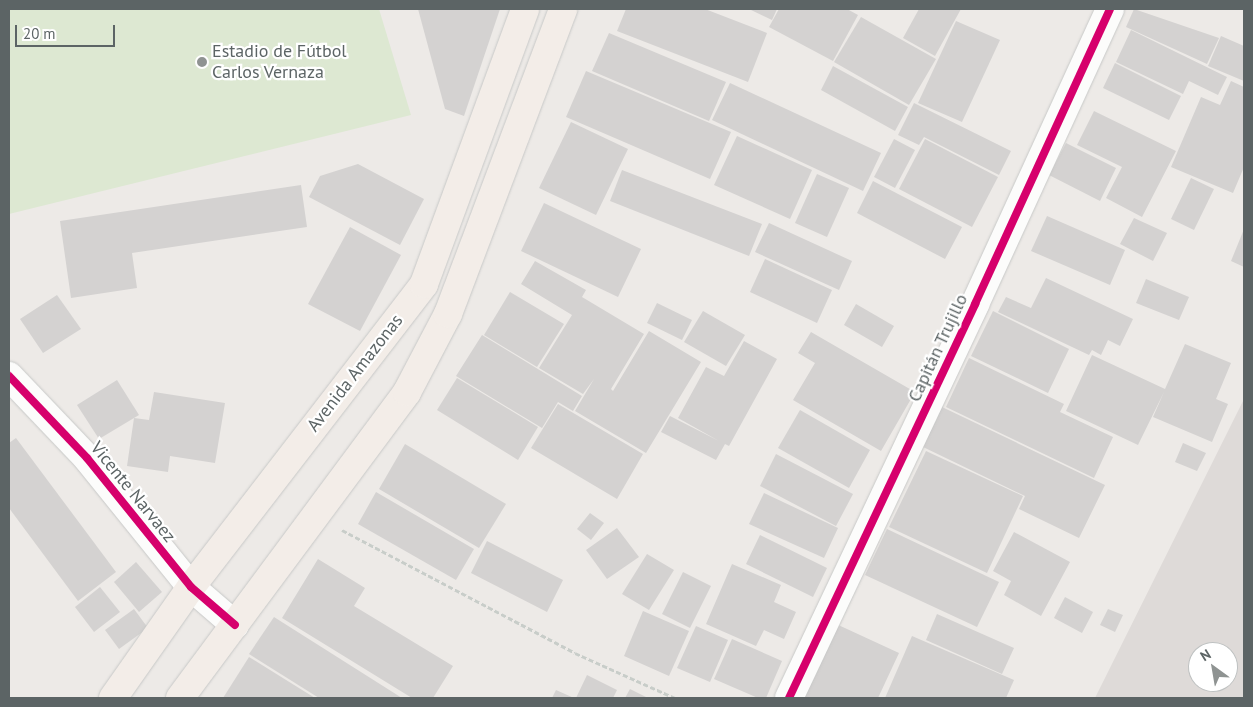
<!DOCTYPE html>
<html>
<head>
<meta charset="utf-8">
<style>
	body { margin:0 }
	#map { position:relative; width:1253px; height:707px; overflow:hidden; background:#edeae7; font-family:"PT Sans",sans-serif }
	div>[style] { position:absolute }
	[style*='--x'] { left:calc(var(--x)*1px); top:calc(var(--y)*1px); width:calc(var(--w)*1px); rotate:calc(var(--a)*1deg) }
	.industrial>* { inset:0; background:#dedad8 }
	.green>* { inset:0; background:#dde8d2 }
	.building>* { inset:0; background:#d4d2d1 }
	.path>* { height:3px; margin-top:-1.5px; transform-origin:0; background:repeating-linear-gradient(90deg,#c8cdc9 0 5px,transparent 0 7.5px) }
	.roads { filter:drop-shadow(0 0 1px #c7c8c7) drop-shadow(0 0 1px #c7c8c7) }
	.minor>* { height:28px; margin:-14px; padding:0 14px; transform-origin:14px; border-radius:14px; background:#fcfcfb }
	.major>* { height:28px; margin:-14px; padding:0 14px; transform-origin:14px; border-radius:14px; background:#f3ede8 }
	.cycleway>* { height:8px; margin:-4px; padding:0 4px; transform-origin:4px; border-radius:4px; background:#d6006c }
	.dots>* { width:14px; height:14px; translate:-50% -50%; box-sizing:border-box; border:2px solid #fff; border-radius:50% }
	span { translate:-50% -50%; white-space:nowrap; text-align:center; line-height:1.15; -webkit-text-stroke:4.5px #fff; paint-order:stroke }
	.poi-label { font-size:18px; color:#5c6465 }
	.left { translate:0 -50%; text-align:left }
	.street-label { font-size:18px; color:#5c6465 }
	.frame { position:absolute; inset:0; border:10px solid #5c6465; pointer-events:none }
	.north { position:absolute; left:1188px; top:642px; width:50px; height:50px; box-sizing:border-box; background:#fff; border:1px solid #bec1c1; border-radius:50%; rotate:328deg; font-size:14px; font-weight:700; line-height:20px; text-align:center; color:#5c6465 }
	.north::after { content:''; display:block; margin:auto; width:18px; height:22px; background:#8f9392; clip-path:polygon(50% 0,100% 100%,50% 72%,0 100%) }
	.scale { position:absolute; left:15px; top:25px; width:100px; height:22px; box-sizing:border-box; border:2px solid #5c6465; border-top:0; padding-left:6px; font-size:15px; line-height:18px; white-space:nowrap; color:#5c6465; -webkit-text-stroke:4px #fff; paint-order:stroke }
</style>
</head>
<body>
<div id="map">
	<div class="industrial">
		<div style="clip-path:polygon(evenodd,1244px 399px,1244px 698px,1095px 698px,1244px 399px,1198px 652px,1228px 652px,1228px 682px,1198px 682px,1198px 652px)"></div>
	</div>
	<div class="green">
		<div style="clip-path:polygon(9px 9px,379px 9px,411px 115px,9px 214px)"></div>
	</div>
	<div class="building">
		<div style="clip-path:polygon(418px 9px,500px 9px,464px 116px,445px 109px)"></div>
		<div style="clip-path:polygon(626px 9px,705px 9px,767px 33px,748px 82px,617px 31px)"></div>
		<div style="clip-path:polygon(749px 9px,777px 9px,772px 20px)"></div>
		<div style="clip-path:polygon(779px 9px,847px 9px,858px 15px,833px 61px,769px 27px)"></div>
		<div style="clip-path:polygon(919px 9px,961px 9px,935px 56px,903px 38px)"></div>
		<div style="clip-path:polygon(1134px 9px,1219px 38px,1207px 64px,1126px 27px)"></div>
		<div style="clip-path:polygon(861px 17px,936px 59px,909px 105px,834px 62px)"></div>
		<div style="clip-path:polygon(956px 21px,1000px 40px,962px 122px,918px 103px)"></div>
		<div style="clip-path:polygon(1131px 30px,1227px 77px,1218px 95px,1189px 81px,1183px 94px,1116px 62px)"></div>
		<div style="clip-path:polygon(609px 33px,726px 82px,709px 121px,592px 71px)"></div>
		<div style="clip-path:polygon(1221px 36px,1244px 46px,1244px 81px,1208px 66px)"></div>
		<div style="clip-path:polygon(1115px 63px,1181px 96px,1169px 120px,1103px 88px)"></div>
		<div style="clip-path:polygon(833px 66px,908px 107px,895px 131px,821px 90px)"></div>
		<div style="clip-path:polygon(586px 71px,731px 132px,710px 179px,566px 117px)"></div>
		<div style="clip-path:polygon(1231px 81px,1244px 87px,1244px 167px,1233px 193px,1171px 167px,1201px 97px,1220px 105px)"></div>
		<div style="clip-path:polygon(730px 83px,881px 153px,863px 191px,712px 120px)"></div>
		<div style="clip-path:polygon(914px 103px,1011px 151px,999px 175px,924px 137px,919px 145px,898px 135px)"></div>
		<div style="clip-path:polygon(1094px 111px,1176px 151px,1142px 217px,1106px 198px,1122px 167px,1077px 145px)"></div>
		<div style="clip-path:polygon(571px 122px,628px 149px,596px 215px,539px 188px)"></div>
		<div style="clip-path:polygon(737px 136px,812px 170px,790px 219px,714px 185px)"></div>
		<div style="clip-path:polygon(894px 139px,915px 150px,895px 188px,874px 177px)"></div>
		<div style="clip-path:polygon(925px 139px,998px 177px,972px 227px,899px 189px)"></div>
		<div style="clip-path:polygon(1066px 143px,1116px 168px,1100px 201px,1049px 175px)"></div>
		<div style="clip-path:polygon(358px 164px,424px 199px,400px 245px,309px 197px,320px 176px)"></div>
		<div style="clip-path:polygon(622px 170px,762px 224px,749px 256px,610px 201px)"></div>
		<div style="clip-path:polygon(817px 174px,849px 188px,827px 237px,795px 223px)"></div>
		<div style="clip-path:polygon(1191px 178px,1214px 189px,1194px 230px,1171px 219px)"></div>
		<div style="clip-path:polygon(873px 181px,962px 227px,945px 259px,857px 213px)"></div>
		<div style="clip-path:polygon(301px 185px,307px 227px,132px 253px,137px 288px,71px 298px,60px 221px)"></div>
		<div style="clip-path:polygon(544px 203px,641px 249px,618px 297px,521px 251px)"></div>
		<div style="clip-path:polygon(1047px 216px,1125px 250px,1110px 285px,1031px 251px)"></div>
		<div style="clip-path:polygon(1134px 218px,1167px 233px,1153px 261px,1120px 244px)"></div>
		<div style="clip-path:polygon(769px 223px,852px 261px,839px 290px,755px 252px)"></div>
		<div style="clip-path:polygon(350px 227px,401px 255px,360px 331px,308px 304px)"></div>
		<div style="clip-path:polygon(1244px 229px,1244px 267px,1231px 261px)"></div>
		<div style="clip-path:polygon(765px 259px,832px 290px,817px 323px,750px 292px)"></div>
		<div style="clip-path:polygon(535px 261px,586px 290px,582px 297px,644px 334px,611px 389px,613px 391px,649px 331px,701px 362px,646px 453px,575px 411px,594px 379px,583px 394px,539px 368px,572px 315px,521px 284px)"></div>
		<div style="clip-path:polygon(1046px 278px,1133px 319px,1120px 346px,1108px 340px,1101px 355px,1092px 350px,1089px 355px,998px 312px,1006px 297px,1031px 308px)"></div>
		<div style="clip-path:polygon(1146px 279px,1189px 297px,1179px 320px,1136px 303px)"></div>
		<div style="clip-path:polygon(510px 292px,564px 324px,537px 367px,484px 335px)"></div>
		<div style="clip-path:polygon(57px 295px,81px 329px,43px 353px,20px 319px)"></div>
		<div style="clip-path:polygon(657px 303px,692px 320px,682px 340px,647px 323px)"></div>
		<div style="clip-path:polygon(856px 304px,894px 326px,882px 347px,844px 325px)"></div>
		<div style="clip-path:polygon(703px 311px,745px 335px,726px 366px,684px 342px)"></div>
		<div style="clip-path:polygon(993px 311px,1069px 349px,1048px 393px,971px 356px)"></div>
		<div style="clip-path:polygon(811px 332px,915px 392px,881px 451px,793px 400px,815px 363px,798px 353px)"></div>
		<div style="clip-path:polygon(482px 335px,582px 396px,573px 411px,558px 402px,542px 428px,456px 376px)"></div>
		<div style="clip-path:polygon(744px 341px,777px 359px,729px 446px,725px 444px,716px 460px,661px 432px,670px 416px,719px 441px,678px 418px,706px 367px,724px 376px)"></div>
		<div style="clip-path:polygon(1185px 344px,1231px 363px,1216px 399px,1228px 404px,1212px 442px,1153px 417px,1164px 392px,1138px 445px,1066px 411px,1092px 355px,1165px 389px)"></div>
		<div style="clip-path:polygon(969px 358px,1064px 404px,1060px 412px,1113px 437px,1094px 478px,946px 407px)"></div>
		<div style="clip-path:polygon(457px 378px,538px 427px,518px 460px,437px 410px)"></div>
		<div style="clip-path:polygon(117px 380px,139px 415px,99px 439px,77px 405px)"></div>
		<div style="clip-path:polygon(154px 392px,225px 403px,215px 463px,170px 456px,168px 472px,127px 466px,134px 418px,149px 420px)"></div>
		<div style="clip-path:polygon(558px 404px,643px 454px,617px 499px,531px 448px)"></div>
		<div style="clip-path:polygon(942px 407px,1105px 485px,1079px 538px,1019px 509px,1025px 496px,923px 447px)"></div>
		<div style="clip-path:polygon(800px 410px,870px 450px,849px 488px,778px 448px)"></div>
		<div style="clip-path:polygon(16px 438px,116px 572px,78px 601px,9px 508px,9px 443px)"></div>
		<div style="clip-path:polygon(1183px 443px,1206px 453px,1197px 471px,1175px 462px)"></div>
		<div style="clip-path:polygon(405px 444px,506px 504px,479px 548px,379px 489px)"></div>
		<div style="clip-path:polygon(926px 451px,1023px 496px,987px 573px,889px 527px)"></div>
		<div style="clip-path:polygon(776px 454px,853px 494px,836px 526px,760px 486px)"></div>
		<div style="clip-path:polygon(376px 492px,474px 549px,456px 580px,358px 524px)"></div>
		<div style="clip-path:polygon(764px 493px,838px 528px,824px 558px,749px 524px)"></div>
		<div style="clip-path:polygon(590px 513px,604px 523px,591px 540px,577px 529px)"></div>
		<div style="clip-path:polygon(617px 528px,639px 557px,607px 579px,586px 550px)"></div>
		<div style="clip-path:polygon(887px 529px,999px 582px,977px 627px,865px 575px)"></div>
		<div style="clip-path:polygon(1014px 532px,1070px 562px,1041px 616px,1004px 595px,1011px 581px,993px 571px)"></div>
		<div style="clip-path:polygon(760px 535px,827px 568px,813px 597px,746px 564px)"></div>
		<div style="clip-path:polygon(487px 541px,563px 580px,547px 612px,471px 573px)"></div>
		<div style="clip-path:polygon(647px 554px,674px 570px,649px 610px,622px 594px)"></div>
		<div style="clip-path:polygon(318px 559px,365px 588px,354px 606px,453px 666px,433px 698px,412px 698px,282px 618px)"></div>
		<div style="clip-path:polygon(136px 562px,162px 592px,139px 612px,114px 582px)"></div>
		<div style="clip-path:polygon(732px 564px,781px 585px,774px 602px,796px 612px,784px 639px,764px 630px,756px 646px,706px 624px)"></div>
		<div style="clip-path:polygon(683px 572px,711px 586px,690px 628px,662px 614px)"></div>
		<div style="clip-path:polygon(100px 587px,120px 612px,94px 632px,75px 607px)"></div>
		<div style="clip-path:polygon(1065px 597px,1093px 612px,1082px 633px,1054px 618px)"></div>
		<div style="clip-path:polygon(134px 609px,148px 628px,119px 649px,105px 630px)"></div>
		<div style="clip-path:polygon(1108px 609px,1123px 615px,1115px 632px,1100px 625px)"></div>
		<div style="clip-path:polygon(643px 611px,689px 631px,669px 676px,624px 656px)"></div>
		<div style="clip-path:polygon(937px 614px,1014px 648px,1002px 674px,926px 640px)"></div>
		<div style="clip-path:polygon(274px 617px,402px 698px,319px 698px,249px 654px)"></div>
		<div style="clip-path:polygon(834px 623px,899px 653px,878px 698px,805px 698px,800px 696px)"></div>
		<div style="clip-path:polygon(696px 626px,728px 640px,710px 682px,677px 668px)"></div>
		<div style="clip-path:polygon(912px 636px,1014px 680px,1006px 698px,885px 698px)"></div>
		<div style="clip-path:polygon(732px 639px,782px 661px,766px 698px,758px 698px,714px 679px)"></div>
		<div style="clip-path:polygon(249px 657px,315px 698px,223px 698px)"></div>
		<div style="clip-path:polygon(587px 675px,617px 690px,613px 698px,576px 698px)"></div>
		<div style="clip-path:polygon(630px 689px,648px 698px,625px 698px)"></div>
		<div style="clip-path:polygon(556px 690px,574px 698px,552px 698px)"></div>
	</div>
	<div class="path">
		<div style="--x:342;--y:530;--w:263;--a:27.8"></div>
		<div style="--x:575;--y:653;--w:110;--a:24.2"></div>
	</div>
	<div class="roads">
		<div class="minor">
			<div style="--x:9;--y:376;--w:113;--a:46.4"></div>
			<div style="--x:87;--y:458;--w:166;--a:51.1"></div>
			<div style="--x:191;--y:587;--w:58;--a:40.8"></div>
			<div style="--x:789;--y:698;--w:436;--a:-64.7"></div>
			<div style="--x:975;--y:304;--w:324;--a:-65.4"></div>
		</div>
		<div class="major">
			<div style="--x:113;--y:698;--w:136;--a:-54.9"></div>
			<div style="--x:191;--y:587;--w:382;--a:-52.4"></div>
			<div style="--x:424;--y:284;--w:293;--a:-69.8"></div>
			<div style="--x:180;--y:698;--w:381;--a:-53.4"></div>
			<div style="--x:407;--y:392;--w:88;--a:-62.3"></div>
			<div style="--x:448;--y:314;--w:326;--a:-69.3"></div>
		</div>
	</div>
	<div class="cycleway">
		<div style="--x:9;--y:376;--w:113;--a:46.4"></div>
		<div style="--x:87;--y:458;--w:166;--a:51.1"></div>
		<div style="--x:191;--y:587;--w:58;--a:40.8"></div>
		<div style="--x:789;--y:698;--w:436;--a:-64.7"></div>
		<div style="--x:975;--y:304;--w:324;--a:-65.4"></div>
	</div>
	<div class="dots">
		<div style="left:202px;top:62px;background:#8f9392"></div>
	</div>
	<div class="poi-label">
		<span class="left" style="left:212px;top:62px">Estadio de Fútbol<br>Carlos Vernaza</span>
	</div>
	<div class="street-label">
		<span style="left:938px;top:348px;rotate:-65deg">Capitán Trujillo</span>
		<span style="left:355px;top:373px;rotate:-52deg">Avenida Amazonas</span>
		<span style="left:133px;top:492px;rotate:51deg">Vicente Narvaez</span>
	</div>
	<div class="frame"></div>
	<div class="north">N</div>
	<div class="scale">20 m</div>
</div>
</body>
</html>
